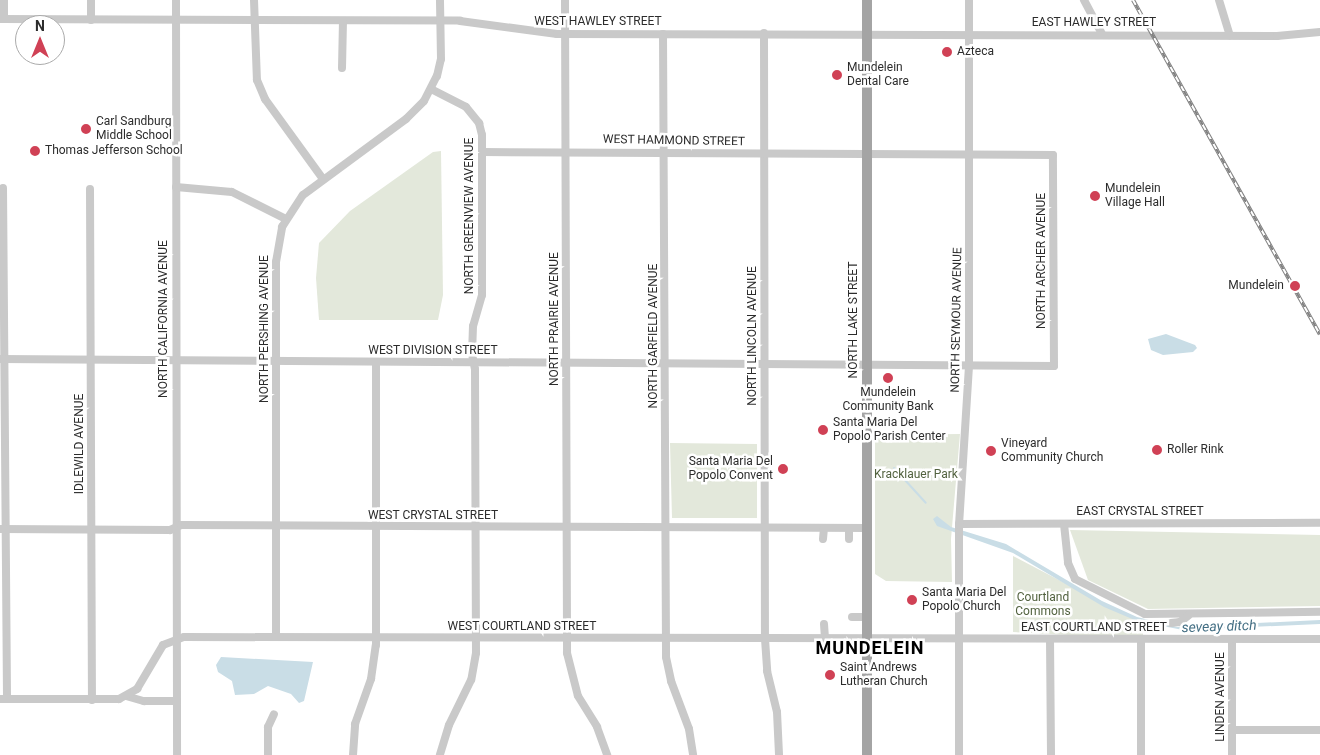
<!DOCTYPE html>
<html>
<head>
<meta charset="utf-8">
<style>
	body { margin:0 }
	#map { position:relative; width:1320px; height:755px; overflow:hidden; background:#fff; font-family:Roboto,sans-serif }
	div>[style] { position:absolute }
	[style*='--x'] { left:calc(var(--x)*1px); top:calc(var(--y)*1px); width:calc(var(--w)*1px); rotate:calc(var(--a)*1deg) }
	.green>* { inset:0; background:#e3e8db }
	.water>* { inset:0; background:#c9dde6 }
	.stream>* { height:2px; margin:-1px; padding:0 1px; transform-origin:1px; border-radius:1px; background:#c9dde6 }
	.minor>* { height:8px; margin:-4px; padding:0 4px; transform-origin:4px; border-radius:4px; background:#c9c9c9 }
	.major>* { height:10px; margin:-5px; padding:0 5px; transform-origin:5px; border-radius:5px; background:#a4a4a4 }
	.rail>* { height:4px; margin-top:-2px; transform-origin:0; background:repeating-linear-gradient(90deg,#fff 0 5.5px,#818181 0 11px); box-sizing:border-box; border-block:1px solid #818181 }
	.dots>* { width:14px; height:14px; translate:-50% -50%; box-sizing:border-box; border:2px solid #fff; border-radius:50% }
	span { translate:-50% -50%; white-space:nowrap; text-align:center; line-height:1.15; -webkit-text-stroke:5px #fff; paint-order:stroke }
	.street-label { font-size:12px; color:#2c2c2c }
	.poi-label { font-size:12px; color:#2c2c2c }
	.left { translate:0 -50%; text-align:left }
	.right { translate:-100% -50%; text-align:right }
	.park-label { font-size:12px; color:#52623f }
	.water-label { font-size:14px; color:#446f84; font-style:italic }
	.district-label { font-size:18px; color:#000; font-weight:700; letter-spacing:1px }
	.north { position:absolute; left:15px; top:15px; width:50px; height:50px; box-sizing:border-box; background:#fff; border:1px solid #ababab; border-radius:50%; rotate:0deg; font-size:14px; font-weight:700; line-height:20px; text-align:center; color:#2c2c2c }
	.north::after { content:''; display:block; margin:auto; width:18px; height:22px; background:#d04155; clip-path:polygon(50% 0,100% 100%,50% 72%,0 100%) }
</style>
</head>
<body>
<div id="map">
	<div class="green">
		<div style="clip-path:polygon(441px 151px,443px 295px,438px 320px,319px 320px,316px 278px,319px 243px,350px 211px,433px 152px)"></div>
		<div style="clip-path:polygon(960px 434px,951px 539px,952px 582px,886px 581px,875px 574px,875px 435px)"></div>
		<div style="clip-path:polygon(670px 443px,757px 444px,757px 518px,672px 518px)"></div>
		<div style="clip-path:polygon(1070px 530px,1320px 535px,1320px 606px,1148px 609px,1088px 580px)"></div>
		<div style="clip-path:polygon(1013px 556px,1143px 624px,1143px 639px,1013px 632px)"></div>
	</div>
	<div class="water">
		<div style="clip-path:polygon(1166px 334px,1195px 345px,1197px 348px,1193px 352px,1163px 355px,1151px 350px,1148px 339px)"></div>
		<div style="clip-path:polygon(937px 516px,951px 527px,1006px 544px,1102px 601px,1137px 617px,1177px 627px,1320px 620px,1320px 624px,1183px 630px,1137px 621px,1104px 607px,1013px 553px,937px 526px,933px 519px)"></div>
		<div style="clip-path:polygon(221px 657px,313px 662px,304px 701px,299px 703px,291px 694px,268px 686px,254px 694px,235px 695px,232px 681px,218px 672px,216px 665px)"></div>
	</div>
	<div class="stream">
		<div style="--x:894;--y:468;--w:47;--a:47.6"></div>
	</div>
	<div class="minor">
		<div style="--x:176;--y:0;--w:755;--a:89.92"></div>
		<div style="--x:254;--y:0;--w:80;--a:87.9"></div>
		<div style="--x:257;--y:80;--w:21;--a:67"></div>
		<div style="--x:265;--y:99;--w:99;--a:54.1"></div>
		<div style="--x:565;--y:0;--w:653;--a:89.82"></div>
		<div style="--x:567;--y:653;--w:44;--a:75.7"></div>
		<div style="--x:578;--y:696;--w:36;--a:58"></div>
		<div style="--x:597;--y:727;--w:30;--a:70"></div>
		<div style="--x:1084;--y:0;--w:38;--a:62"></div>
		<div style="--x:1219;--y:0;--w:37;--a:73"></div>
		<div style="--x:0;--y:19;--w:460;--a:0.2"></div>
		<div style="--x:460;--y:21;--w:98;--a:7.6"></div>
		<div style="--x:557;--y:34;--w:720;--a:0.16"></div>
		<div style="--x:1277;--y:36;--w:43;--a:-5.3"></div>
		<div style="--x:4;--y:19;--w:19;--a:-90"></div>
		<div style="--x:91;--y:20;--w:20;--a:-90"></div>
		<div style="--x:764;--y:33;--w:606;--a:89.91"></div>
		<div style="--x:765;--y:639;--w:32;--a:86"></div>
		<div style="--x:767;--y:671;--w:42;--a:76.3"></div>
		<div style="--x:777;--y:712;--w:43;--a:87.3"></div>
		<div style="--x:663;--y:34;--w:623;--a:89.72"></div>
		<div style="--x:666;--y:657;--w:25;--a:78"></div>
		<div style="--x:671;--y:681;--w:51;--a:69.4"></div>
		<div style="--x:689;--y:729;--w:26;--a:81"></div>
		<div style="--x:342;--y:68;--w:47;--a:-88.8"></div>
		<div style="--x:431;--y:89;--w:39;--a:27"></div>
		<div style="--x:466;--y:107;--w:21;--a:51"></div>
		<div style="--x:479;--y:123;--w:12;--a:76"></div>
		<div style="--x:482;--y:135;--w:160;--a:90"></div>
		<div style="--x:482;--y:295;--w:32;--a:106"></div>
		<div style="--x:473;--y:326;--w:28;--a:92"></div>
		<div style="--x:472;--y:354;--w:15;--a:79"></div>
		<div style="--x:475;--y:369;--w:284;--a:89.8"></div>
		<div style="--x:476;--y:653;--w:27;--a:100"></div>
		<div style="--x:471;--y:680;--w:50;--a:116.1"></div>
		<div style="--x:449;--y:725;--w:31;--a:107"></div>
		<div style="--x:176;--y:187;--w:56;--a:5.1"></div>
		<div style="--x:232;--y:192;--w:60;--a:26.6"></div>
		<div style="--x:3;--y:188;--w:511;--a:89.55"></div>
		<div style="--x:90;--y:189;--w:511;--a:89.78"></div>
		<div style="--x:0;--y:359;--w:1054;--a:0.38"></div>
		<div style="--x:1054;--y:366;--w:211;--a:-90.3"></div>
		<div style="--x:1053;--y:155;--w:571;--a:-179.7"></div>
		<div style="--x:959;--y:524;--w:361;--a:-0.2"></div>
		<div style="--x:1064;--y:524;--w:39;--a:84"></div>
		<div style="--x:1068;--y:563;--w:17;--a:66"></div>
		<div style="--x:1075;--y:579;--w:78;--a:26.6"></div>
		<div style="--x:1145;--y:614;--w:175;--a:-0.7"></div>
		<div style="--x:849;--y:528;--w:11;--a:90"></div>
		<div style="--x:0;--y:529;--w:170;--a:0.3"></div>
		<div style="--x:170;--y:530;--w:12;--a:-24"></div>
		<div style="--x:181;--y:525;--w:686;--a:0.25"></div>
		<div style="--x:823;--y:539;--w:11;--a:-85"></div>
		<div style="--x:852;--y:617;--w:15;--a:0"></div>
		<div style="--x:1171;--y:623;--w:9;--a:-6"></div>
		<div style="--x:1180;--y:622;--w:11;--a:-38"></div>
		<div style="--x:824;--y:624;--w:15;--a:86"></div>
		<div style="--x:276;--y:636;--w:374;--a:-90"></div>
		<div style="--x:276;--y:262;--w:36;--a:-80"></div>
		<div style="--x:282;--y:227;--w:38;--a:-57"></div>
		<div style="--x:303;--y:195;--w:128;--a:-36.4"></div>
		<div style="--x:406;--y:119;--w:25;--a:-45"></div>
		<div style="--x:424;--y:101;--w:28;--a:-63"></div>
		<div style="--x:437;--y:76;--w:17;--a:-77"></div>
		<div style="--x:441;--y:59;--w:59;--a:-91"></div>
		<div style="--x:1050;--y:639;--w:116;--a:89.5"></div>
		<div style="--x:1141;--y:639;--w:116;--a:90"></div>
		<div style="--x:1232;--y:639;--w:116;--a:90"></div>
		<div style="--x:126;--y:696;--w:19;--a:16"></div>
		<div style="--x:144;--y:701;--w:33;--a:0"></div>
		<div style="--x:0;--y:699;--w:119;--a:0"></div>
		<div style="--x:119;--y:699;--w:21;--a:-29"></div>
		<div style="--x:137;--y:689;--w:51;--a:-59.4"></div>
		<div style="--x:163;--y:645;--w:22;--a:-21"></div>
		<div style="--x:184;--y:637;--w:1136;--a:0.1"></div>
		<div style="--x:1232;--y:730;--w:88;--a:0"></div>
		<div style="--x:268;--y:755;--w:28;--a:-90"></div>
		<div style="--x:268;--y:727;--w:14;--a:-65"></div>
		<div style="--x:353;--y:755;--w:31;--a:-86"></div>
		<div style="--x:355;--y:724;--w:48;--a:-70.4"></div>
		<div style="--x:371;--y:679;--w:34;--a:-82"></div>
		<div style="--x:376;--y:645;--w:283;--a:-90"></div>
		<div style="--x:959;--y:755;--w:230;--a:-90"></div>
		<div style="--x:959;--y:525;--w:159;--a:-86.4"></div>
		<div style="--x:969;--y:366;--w:366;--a:-90"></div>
	</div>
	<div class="major">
		<div style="--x:867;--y:755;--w:755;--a:-90"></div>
	</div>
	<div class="rail">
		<div style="--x:1133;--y:0;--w:383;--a:60.8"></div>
	</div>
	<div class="dots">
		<div style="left:947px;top:52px;background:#d04155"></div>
		<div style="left:837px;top:75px;background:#d04155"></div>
		<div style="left:86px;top:129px;background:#d04155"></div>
		<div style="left:35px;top:151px;background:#d04155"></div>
		<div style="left:1095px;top:196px;background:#d04155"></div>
		<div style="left:1295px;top:286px;background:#d04155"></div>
		<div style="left:888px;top:378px;background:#d04155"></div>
		<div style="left:823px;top:430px;background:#d04155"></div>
		<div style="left:1157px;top:450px;background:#d04155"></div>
		<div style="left:991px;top:451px;background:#d04155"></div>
		<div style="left:783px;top:469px;background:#d04155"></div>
		<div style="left:912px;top:600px;background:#d04155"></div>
		<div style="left:830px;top:675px;background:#d04155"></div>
	</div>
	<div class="street-label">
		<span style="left:598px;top:22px">WEST HAWLEY STREET</span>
		<span style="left:1094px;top:23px">EAST HAWLEY STREET</span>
		<span style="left:674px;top:141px;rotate:1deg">WEST HAMMOND STREET</span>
		<span style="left:470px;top:216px;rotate:-90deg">NORTH GREENVIEW AVENUE</span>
		<span style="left:1042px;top:261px;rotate:-90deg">NORTH ARCHER AVENUE</span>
		<span style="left:164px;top:319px;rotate:-90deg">NORTH CALIFORNIA AVENUE</span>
		<span style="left:555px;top:319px;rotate:-90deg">NORTH PRAIRIE AVENUE</span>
		<span style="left:854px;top:320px;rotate:-90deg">NORTH LAKE STREET</span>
		<span style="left:957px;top:320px;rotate:-89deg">NORTH SEYMOUR AVENUE</span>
		<span style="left:265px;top:329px;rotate:-90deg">NORTH PERSHING AVENUE</span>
		<span style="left:654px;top:336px;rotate:-90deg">NORTH GARFIELD AVENUE</span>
		<span style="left:753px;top:336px;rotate:-90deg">NORTH LINCOLN AVENUE</span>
		<span style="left:433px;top:351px">WEST DIVISION STREET</span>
		<span style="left:80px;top:444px;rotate:-90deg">IDLEWILD AVENUE</span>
		<span style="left:1140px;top:512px">EAST CRYSTAL STREET</span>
		<span style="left:433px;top:516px">WEST CRYSTAL STREET</span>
		<span style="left:522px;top:627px">WEST COURTLAND STREET</span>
		<span style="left:1094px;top:628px">EAST COURTLAND STREET</span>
		<span style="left:1221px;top:697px;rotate:-90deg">LINDEN AVENUE</span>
	</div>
	<div class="poi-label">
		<span class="left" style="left:957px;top:52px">Azteca</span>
		<span class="left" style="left:847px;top:75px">Mundelein<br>Dental Care</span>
		<span class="left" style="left:96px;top:129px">Carl Sandburg<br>Middle School</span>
		<span class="left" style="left:45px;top:151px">Thomas Jefferson School</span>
		<span class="left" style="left:1105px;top:196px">Mundelein<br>Village Hall</span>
		<span class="right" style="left:1284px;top:286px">Mundelein</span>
		<span style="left:888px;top:400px">Mundelein<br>Community Bank</span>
		<span class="left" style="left:833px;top:430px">Santa Maria Del<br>Popolo Parish Center</span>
		<span class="left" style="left:1001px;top:451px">Vineyard<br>Community Church</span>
		<span class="left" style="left:1167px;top:450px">Roller Rink</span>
		<span class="right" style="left:773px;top:469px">Santa Maria Del<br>Popolo Convent</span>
		<span class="left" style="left:922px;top:600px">Santa Maria Del<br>Popolo Church</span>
		<span class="left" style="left:840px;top:675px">Saint Andrews<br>Lutheran Church</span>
	</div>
	<div class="park-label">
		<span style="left:916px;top:475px">Kracklauer Park</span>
		<span style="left:1043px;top:605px">Courtland<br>Commons</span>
	</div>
	<div class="water-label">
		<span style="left:1219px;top:626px;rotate:-2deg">seveay ditch</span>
	</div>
	<div class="district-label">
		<span style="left:870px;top:648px">MUNDELEIN</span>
	</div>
	<div class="north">N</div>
</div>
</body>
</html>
